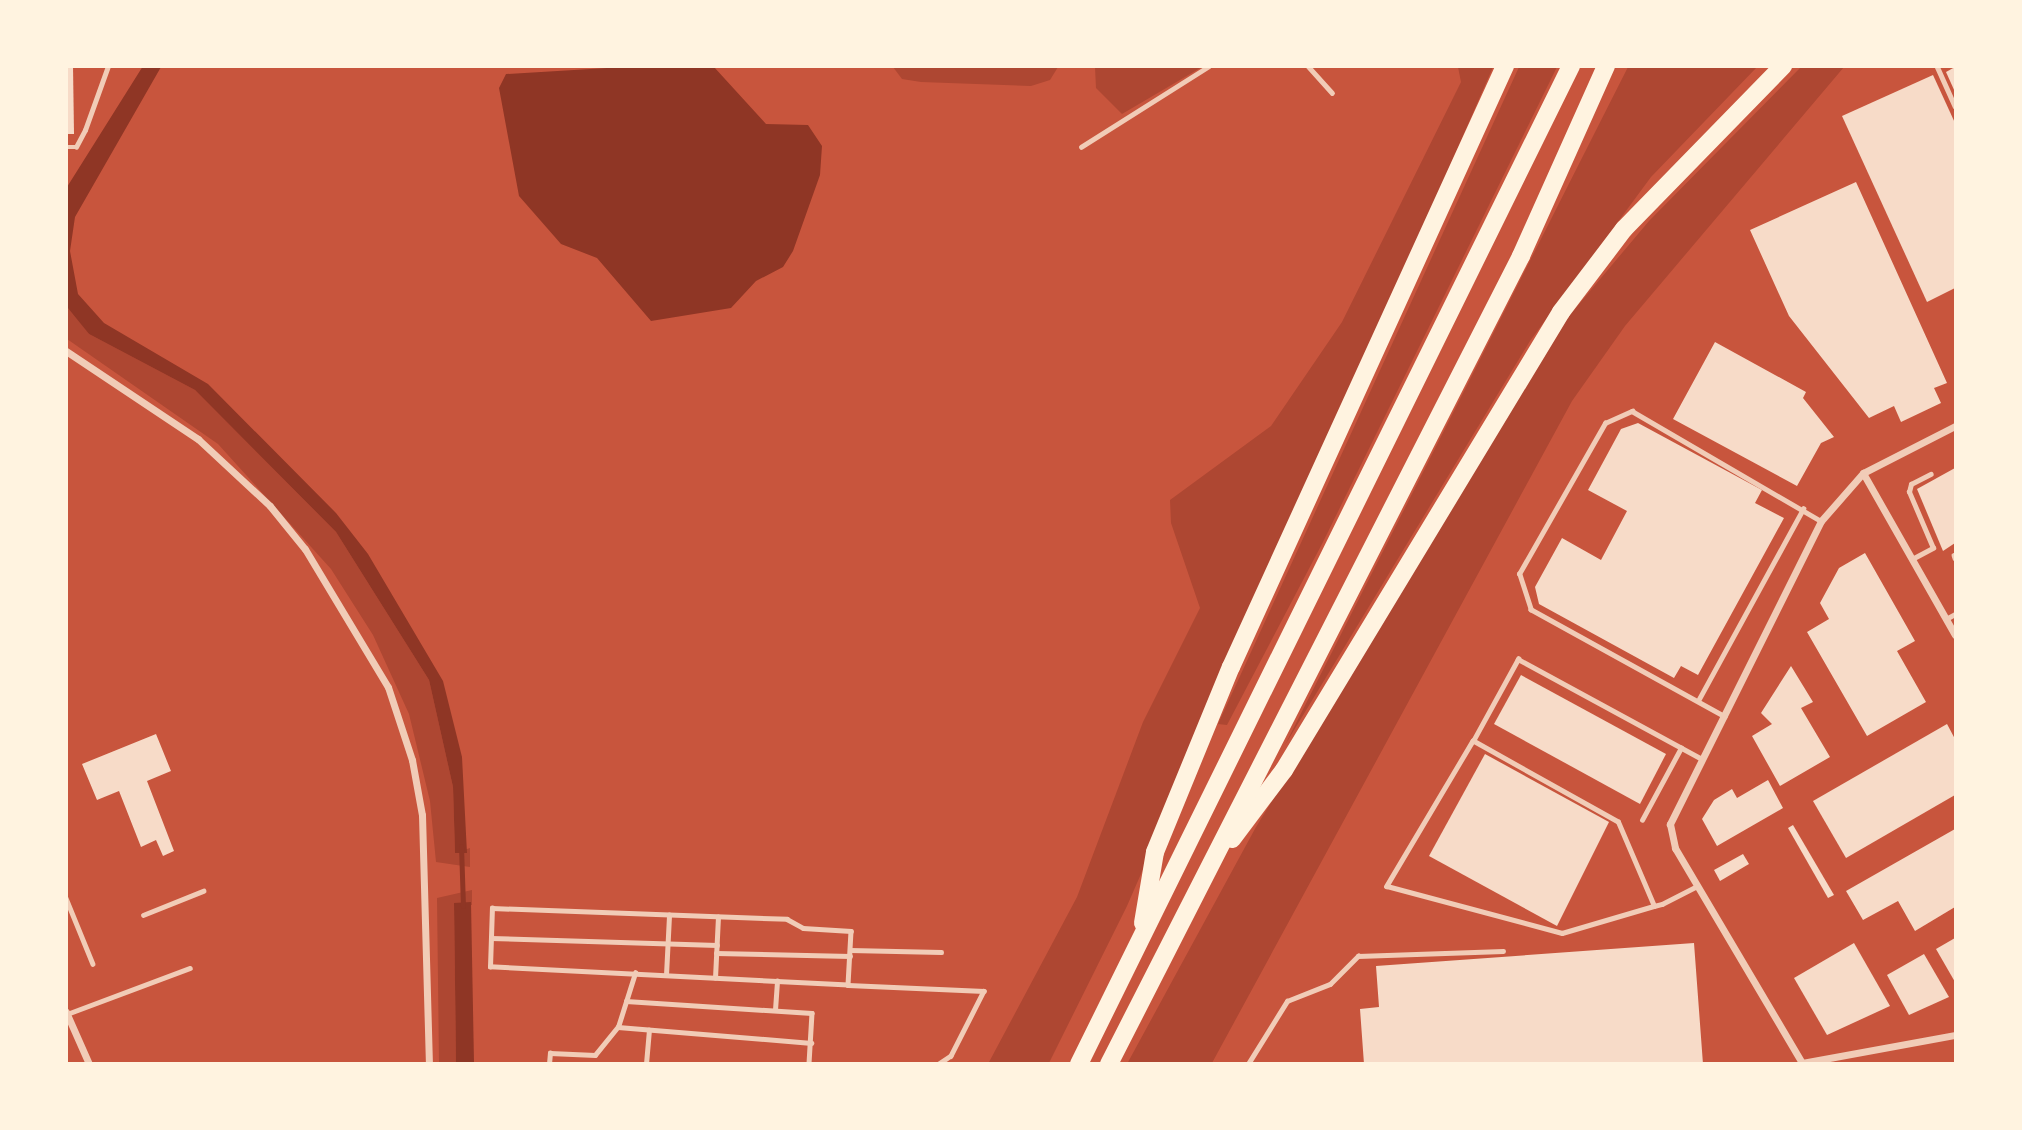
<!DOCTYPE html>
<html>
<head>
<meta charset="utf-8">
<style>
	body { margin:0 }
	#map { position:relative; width:2022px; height:1130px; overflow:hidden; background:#c8553d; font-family:Lato,sans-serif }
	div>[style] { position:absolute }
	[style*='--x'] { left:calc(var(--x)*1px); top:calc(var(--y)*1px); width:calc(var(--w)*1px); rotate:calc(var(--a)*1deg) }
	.green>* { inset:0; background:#ae4732 }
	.water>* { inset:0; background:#8f3625 }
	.stream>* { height:5px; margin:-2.5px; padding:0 2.5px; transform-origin:2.5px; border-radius:2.5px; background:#8f3625 }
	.building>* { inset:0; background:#f7dbc8 }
	.service>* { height:4.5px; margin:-2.25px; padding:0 2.25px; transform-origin:2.25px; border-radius:2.25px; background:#f1ccb7 }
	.minor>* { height:7px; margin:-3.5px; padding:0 3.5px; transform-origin:3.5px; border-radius:3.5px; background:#f1ccb7 }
	.motorway>* { height:18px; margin:-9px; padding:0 9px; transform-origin:9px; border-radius:9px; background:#fff3e0 }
	span { translate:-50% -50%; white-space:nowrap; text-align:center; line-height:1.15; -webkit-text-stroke:5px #fff3e0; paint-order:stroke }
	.frame { position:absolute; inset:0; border:68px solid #fff3e0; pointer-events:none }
</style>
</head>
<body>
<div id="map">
	<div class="green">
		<div style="clip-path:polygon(893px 67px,893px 66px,1058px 67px,1050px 80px,1031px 86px,921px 82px,902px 79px)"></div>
		<div style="clip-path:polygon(1095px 67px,1095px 66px,1202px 67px,1122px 114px,1096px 88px)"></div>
		<div style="clip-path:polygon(1458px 67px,1493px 67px,1127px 906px,1049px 1063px,988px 1064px,1077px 897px,1143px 722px,1200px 608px,1171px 523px,1170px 500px,1271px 426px,1342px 322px,1461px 82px)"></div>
		<div style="clip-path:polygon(1519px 67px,1557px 67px,1323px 542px,1227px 725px,1218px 724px)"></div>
		<div style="clip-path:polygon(1628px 67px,1757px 67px,1651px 177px,1530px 341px,1285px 745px)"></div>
		<div style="clip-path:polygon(1801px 67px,1844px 67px,1625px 326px,1572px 401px,1212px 1063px,1127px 1064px,1256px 827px,1569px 316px,1649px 221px)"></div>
		<div style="clip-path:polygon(66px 303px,89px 334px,195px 390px,336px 532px,429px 680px,453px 787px,455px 853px,470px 848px,470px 867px,436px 862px,430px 801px,409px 714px,373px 635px,331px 569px,218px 444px,67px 339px)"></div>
		<div style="clip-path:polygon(472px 890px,472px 905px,454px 904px,456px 1063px,439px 1063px,437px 898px)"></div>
	</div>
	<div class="water">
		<div style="clip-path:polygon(143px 66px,161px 67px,75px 217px,70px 251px,78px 294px,104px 323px,208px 384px,336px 513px,368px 554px,443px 681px,462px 757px,467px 853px,455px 853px,453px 787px,429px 680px,336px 532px,195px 390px,89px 334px,68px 308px,67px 187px)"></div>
		<div style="clip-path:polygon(640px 66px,714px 67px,766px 124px,808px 125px,822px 146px,820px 175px,793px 251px,783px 267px,756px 281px,731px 308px,651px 321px,597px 258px,561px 244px,519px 196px,499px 88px,506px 74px)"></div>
		<div style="clip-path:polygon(471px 902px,474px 1063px,456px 1063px,454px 903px)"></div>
	</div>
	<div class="stream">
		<div style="--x:461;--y:846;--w:60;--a:88.1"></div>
	</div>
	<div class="building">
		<div style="clip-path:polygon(66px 66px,73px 66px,74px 134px,66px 134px)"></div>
		<div style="clip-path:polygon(1955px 67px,1955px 92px,1946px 72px)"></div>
		<div style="clip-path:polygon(1933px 75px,1955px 123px,1955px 288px,1927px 302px,1842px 116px)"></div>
		<div style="clip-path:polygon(1856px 182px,1947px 383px,1934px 388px,1941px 403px,1901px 422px,1894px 406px,1869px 418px,1789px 316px,1750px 230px)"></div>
		<div style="clip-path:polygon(1715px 342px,1806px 392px,1803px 398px,1834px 437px,1821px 443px,1797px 486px,1673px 419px)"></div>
		<div style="clip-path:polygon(1638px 423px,1762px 490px,1755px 503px,1784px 518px,1698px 675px,1681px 666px,1674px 678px,1539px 604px,1535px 587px,1562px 538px,1601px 560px,1627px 511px,1588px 490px,1621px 429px)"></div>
		<div style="clip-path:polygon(1955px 468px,1955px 543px,1943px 551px,1917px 489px)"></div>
		<div style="clip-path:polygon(1865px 553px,1915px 641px,1897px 651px,1926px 702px,1867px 736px,1807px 632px,1829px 619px,1820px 603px,1839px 568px)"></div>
		<div style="clip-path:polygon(1791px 666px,1813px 702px,1801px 708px,1830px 757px,1780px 786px,1752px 736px,1772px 724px,1761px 713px)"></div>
		<div style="clip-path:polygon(1521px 675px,1666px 754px,1640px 804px,1494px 724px)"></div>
		<div style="clip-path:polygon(1947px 724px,1955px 739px,1955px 795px,1846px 858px,1813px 801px)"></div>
		<div style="clip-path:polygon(156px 734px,171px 771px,147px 781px,174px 851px,163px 856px,156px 840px,141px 847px,119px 791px,97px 800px,82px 764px)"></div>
		<div style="clip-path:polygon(1485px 754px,1609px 822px,1557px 926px,1429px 856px)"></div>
		<div style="clip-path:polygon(1768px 780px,1783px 808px,1717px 846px,1702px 819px,1714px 800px,1732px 789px,1737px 798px)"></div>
		<div style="clip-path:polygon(1793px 825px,1834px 895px,1828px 898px,1788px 828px)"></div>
		<div style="clip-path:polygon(1955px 829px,1955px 907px,1915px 931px,1898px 901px,1863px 920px,1846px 891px)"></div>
		<div style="clip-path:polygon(1743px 854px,1749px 864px,1720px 881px,1714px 870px)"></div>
		<div style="clip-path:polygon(1955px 938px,1955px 982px,1936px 949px)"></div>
		<div style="clip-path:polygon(1694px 943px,1703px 1064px,1364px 1064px,1360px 1009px,1379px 1007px,1376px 966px)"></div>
		<div style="clip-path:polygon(1854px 943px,1890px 1006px,1827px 1035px,1794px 978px)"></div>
		<div style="clip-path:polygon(1924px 954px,1949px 997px,1909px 1015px,1887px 975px)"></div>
	</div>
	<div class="service">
		<div style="--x:1308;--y:66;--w:36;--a:48"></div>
		<div style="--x:1937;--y:66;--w:44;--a:65.8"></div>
		<div style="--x:66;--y:147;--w:10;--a:0"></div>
		<div style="--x:76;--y:147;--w:19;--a:-62"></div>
		<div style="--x:85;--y:130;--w:68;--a:-70.2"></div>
		<div style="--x:1081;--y:147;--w:151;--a:-32.3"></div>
		<div style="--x:1954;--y:555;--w:3;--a:72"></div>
		<div style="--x:1912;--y:559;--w:24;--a:-28"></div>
		<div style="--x:1933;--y:548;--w:61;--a:-113.2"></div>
		<div style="--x:1909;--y:492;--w:8;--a:-76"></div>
		<div style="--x:1911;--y:484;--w:22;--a:-27"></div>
		<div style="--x:1946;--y:619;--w:10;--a:-29"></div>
		<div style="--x:1699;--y:699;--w:217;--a:-61.3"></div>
		<div style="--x:1725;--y:717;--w:222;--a:-151.1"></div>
		<div style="--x:1531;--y:610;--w:38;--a:-108"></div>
		<div style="--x:1519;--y:574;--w:174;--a:-60.3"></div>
		<div style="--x:1605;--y:423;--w:30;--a:-24"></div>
		<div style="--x:1632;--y:411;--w:219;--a:30.2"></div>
		<div style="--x:1473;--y:741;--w:94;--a:-61.2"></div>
		<div style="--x:1518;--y:659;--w:209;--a:28.5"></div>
		<div style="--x:1642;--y:820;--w:82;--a:-61.6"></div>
		<div style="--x:66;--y:898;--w:71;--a:67.8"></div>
		<div style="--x:1654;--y:906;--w:91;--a:-113.2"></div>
		<div style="--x:1618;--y:822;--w:166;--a:-150.8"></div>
		<div style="--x:1473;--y:741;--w:169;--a:120.7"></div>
		<div style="--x:1387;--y:886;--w:181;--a:15"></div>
		<div style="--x:1562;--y:933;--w:96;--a:-16.4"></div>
		<div style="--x:1654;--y:906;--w:8;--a:-14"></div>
		<div style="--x:1662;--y:904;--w:39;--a:-27"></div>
		<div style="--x:492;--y:908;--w:295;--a:2.1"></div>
		<div style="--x:787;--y:919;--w:18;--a:29"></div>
		<div style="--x:803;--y:928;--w:48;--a:3.6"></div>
		<div style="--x:851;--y:931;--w:54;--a:93.2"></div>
		<div style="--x:848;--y:985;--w:358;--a:-177.1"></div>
		<div style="--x:490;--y:967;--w:59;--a:-88.1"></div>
		<div style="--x:143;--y:915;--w:65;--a:-21.8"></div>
		<div style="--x:491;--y:938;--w:226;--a:1.8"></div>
		<div style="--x:850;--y:950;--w:91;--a:1.3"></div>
		<div style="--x:716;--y:953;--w:134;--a:1.3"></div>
		<div style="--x:666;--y:975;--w:60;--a:-87.1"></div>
		<div style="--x:715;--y:978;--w:61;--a:-87.2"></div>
		<div style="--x:848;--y:985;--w:136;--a:2.5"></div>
		<div style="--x:984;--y:991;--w:73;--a:116.9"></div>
		<div style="--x:951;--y:1056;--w:14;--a:146"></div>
		<div style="--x:626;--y:1001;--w:186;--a:3.7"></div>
		<div style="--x:812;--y:1013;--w:51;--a:93.4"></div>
		<div style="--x:775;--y:1010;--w:29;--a:-86"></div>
		<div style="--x:67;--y:1014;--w:131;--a:-20.5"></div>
		<div style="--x:618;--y:1027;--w:194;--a:4.7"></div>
		<div style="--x:549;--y:1064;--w:11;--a:-85"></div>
		<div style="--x:550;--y:1053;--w:45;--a:2.5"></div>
		<div style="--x:595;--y:1055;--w:36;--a:-51"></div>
		<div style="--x:618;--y:1027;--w:57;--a:-72.5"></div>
		<div style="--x:646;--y:1064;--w:34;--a:-85"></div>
		<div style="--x:1248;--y:1064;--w:74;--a:-58.2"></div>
		<div style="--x:1287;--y:1001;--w:46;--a:-21.6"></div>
		<div style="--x:1330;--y:984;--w:40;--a:-45"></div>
		<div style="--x:1358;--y:956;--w:145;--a:-2"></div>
	</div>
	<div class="minor">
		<div style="--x:66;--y:351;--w:159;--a:33.7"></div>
		<div style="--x:198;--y:439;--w:98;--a:42.9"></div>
		<div style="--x:270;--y:506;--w:55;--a:50.9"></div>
		<div style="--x:305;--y:549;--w:161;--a:59"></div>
		<div style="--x:388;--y:687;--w:77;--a:71.8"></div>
		<div style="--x:412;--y:760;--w:56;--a:79.7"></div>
		<div style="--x:422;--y:815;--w:249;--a:88.4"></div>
		<div style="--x:1955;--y:426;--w:103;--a:152.9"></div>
		<div style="--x:1863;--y:473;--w:64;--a:131.2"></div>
		<div style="--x:1821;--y:521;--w:339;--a:116.5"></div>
		<div style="--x:1670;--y:824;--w:25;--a:78"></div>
		<div style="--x:1675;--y:848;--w:250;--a:59.4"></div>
		<div style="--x:1802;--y:1063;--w:156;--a:-10.4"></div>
		<div style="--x:1863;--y:473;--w:186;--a:60.4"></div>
		<div style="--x:66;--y:1012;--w:57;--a:66.1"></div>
	</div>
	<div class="motorway">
		<div style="--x:1232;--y:839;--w:86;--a:-53"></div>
		<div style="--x:1284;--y:770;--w:535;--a:-58.83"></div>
		<div style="--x:1561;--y:312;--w:104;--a:-52.8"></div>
		<div style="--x:1624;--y:229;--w:228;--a:-45.7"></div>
		<div style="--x:1143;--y:923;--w:72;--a:-80.4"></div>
		<div style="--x:1155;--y:852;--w:200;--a:-67.7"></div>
		<div style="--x:1231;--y:667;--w:661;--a:-65.49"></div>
		<div style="--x:1079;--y:1064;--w:1113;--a:-63.76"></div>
		<div style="--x:1109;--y:1064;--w:907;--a:-62.98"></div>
		<div style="--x:1521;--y:256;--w:208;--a:-65.9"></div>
	</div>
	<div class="frame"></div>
</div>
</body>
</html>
